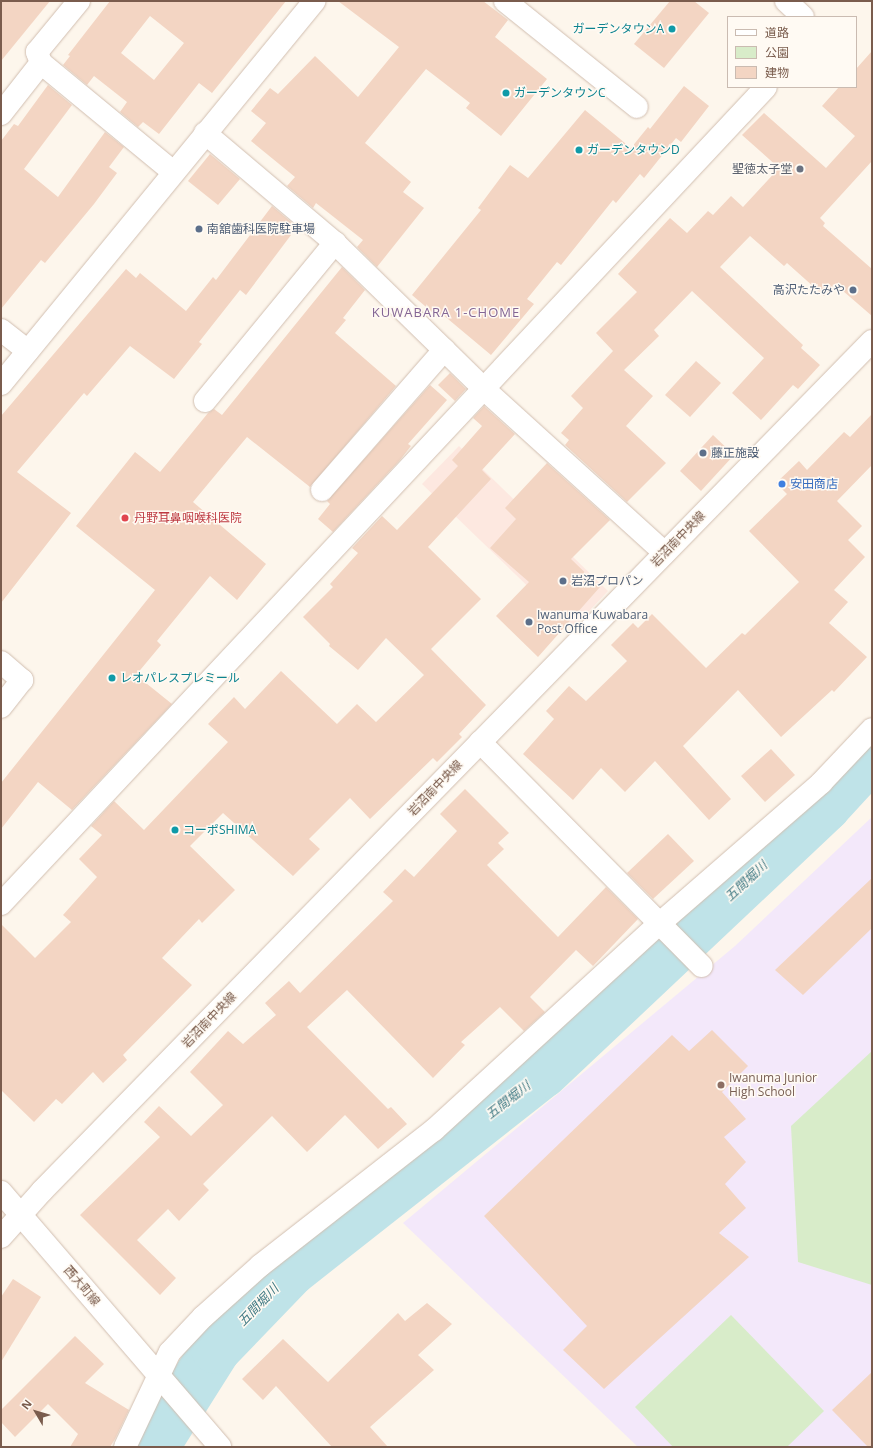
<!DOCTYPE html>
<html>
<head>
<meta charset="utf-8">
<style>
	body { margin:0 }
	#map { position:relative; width:873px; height:1448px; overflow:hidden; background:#fdf6ec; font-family:"Open Sans","Noto Sans JP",sans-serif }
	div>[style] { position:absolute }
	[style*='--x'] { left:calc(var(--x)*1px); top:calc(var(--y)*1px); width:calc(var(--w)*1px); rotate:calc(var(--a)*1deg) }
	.commercial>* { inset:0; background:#fde8e0 }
	.education>* { inset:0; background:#f3e8fa }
	.green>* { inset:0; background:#d8ecc9 }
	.river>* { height:50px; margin:-25px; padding:0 25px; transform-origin:25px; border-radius:25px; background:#bfe3e8 }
	.building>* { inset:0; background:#f3d5c3 }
	.roads { filter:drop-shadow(0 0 1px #d1beb0) drop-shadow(0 0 1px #d1beb0) }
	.street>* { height:22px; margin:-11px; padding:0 11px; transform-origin:11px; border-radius:11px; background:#fff }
	.secondary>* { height:22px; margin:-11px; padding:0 11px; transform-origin:11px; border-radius:11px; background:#fff }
	.dots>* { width:11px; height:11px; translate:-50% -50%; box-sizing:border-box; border:2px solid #fffaf3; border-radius:50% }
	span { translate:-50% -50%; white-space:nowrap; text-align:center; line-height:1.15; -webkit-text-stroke:3px #fffaf3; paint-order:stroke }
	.culture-label { font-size:12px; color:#0d838f }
	.right { translate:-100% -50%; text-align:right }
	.left { translate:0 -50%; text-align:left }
	.worship-label { font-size:12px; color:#5b616d }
	.service-label { font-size:12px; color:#4e5e75 }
	.shop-label { font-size:12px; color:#366cbe }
	.health-label { font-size:12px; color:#be3a42 }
	.street-label { font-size:12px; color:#7a5c4d }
	.education-label { font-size:12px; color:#785e54 }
	.neighbourhood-label { font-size:13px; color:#846695; letter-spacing:1px }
	.water-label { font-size:13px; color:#437c86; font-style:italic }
	.frame { position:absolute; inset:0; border:2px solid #7a5c4d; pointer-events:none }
	.legend { position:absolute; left:727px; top:16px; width:130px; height:72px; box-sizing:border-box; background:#fffaf3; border:1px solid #cabbb1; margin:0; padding:5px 7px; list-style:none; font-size:12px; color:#7a5c4d }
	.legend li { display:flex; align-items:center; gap:8px; height:20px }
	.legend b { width:20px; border:1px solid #cabbb1 }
	.north { position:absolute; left:16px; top:1392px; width:40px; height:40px; -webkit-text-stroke:3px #fffaf3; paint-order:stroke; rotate:308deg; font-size:11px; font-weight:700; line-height:16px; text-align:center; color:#7a5c4d }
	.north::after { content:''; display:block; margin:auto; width:14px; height:18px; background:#7a5c4d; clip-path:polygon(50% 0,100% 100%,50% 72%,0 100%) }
</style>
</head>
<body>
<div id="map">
	<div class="commercial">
		<div style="clip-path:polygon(459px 446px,608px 591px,572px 629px,422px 484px)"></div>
	</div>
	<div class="education">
		<div style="clip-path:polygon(872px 817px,872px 1447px,638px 1447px,403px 1223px,735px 946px)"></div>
	</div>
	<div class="green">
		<div style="clip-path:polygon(872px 1051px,872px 1285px,798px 1262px,791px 1126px)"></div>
		<div style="clip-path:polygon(731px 1315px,824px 1411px,787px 1447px,673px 1447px,635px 1407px)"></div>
	</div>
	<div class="river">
		<div style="--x:154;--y:1447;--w:116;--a:-57.7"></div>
		<div style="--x:216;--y:1349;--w:108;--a:-46.1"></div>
		<div style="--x:291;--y:1271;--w:320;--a:-38.2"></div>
		<div style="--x:543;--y:1073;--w:388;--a:-43.3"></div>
		<div style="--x:825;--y:807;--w:69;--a:-47.3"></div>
	</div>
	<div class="building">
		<div style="clip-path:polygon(1px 1px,50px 1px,1px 61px)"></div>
		<div style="clip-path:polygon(evenodd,110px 1px,286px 1px,212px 93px,199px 83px,159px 134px,143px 122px,138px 127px,120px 112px,127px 102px,94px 76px,87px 85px,63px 65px,70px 56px,68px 55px,110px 1px,150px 16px,184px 43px,154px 80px,121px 53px,150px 16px)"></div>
		<div style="clip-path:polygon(338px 1px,483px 1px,508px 20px,495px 37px,547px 79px,501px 136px,466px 108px,470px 103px,426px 69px,365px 143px,411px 182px,403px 192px,424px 208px,377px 267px,357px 247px,363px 240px,316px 203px,313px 208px,287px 186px,295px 177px,251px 141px,266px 123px,251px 111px,270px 88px,278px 94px,315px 56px,358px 97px,399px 47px)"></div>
		<div style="clip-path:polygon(670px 1px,694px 1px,709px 13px,664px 68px,634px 44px)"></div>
		<div style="clip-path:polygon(872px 51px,872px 161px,820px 218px,825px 223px,823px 226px,872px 269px,872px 316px,835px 284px,824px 296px,787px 263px,784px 266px,750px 236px,720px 267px,803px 345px,801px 348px,820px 365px,798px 389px,793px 385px,761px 420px,732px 393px,764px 358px,692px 291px,654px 330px,659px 336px,624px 370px,653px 396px,626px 426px,666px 463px,627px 502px,565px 445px,569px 440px,561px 433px,583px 408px,571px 396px,613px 351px,596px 333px,637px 292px,618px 274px,670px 218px,687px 233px,708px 211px,713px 215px,731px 196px,743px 207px,779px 168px,742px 135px,764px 113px,826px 168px,855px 136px,822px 106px,839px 87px,856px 87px,856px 69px)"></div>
		<div style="clip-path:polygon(48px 85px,72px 105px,24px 169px,58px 197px,105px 132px,124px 147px,109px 167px,117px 173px,94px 204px,45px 263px,41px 260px,1px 309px,1px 141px,14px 124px,18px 126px)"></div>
		<div style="clip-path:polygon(684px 86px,709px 106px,681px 142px,676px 138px,644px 178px,640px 174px,616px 203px,613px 200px,561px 265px,557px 262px,527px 299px,534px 304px,491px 355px,442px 314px,439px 318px,412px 295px,481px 210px,478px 208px,510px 165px,528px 178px,585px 110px,631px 148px,648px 127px,650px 129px)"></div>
		<div style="clip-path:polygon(210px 154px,240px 179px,218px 205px,188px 181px)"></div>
		<div style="clip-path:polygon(272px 206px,297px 227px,246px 295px,240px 290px,199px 342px,202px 344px,174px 379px,130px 346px,87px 396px,84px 393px,17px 472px,71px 513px,1px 603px,1px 416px,126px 269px,136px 278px,140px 273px,186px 311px,213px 277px,216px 280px)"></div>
		<div style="clip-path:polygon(342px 267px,365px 290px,343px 318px,346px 320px,335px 333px,396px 386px,310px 487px,247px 437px,193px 502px,266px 564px,237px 600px,210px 576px,157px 641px,161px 645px,136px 675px,172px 704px,72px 810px,38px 782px,1px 829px,1px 783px,155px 590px,76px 526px,135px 452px,160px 472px,208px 413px,214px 409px,222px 415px)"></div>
		<div style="clip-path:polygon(696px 361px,721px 383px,690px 417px,665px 395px)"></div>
		<div style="clip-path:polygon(450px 373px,466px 389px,455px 401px,438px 385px)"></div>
		<div style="clip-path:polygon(430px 385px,447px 400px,408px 444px,411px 446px,400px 460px,333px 532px,318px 519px,330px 504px,327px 501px)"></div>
		<div style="clip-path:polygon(484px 406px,515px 434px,482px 470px,491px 479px,428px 547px,481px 599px,431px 649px,486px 705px,459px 734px,462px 737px,437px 762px,433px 758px,370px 819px,350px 798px,309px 839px,320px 849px,293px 876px,223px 813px,190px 846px,235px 890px,202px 923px,199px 919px,162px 958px,192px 985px,123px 1055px,127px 1060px,103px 1083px,93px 1072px,62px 1104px,56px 1099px,34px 1122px,1px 1090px,1px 924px,35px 958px,71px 922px,63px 915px,97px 877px,79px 859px,102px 835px,91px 826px,114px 801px,144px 830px,228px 742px,208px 724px,234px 697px,245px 709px,281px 671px,337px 724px,357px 704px,376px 722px,424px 675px,386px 638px,358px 670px,329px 646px,330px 644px,303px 617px,333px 587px,330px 584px,358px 553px,352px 548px,382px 516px,397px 530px,458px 466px,452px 460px,482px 426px,473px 418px)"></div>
		<div style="clip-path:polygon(872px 414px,872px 465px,837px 501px,862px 526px,848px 540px,865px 557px,834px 590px,848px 602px,829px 623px,867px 657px,834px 692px,832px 690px,781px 737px,738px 690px,683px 746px,731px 799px,709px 820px,655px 761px,625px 792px,601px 768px,573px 800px,523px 754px,554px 719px,546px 711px,569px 686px,586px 701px,627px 661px,611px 645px,633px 623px,638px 628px,652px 614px,706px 668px,742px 633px,745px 635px,799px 582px,749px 531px,787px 494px,776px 483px,799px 461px,807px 470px,844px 432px,850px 437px)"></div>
		<div style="clip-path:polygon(713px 435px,734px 455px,701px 491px,680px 471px)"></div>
		<div style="clip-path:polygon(547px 463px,610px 520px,571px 559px,600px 587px,538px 657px,496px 616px,529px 582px,490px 548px,516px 519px,505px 508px)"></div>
		<div style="clip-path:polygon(771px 749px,795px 775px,765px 802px,741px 776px)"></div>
		<div style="clip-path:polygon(465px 789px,509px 833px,498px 843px,504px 849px,487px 865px,558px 937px,606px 887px,638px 919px,593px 966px,576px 950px,530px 997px,545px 1012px,524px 1031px,500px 1007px,461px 1042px,465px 1045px,433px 1078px,347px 990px,307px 1027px,388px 1109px,391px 1107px,407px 1124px,378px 1149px,345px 1115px,307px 1152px,272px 1116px,203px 1184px,209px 1190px,179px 1221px,168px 1209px,137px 1240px,176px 1278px,160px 1295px,80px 1215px,160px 1137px,144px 1122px,159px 1106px,191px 1136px,223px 1105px,190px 1072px,228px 1031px,243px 1044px,276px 1015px,265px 1003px,289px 981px,300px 993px,393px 901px,383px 892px,405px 869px,414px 877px,457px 831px,440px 814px)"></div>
		<div style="clip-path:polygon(668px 834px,694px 861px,653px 899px,627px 873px)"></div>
		<div style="clip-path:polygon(872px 878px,872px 928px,803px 995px,775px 970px)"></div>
		<div style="clip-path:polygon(712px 1030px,748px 1066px,722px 1092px,746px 1119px,724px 1137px,746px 1162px,725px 1184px,746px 1208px,719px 1233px,749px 1257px,604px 1389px,563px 1350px,587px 1326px,484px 1216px,672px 1035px,689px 1051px)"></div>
		<div style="clip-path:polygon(13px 1279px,41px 1297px,1px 1362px,1px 1297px)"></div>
		<div style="clip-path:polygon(427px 1303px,452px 1324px,418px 1355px,434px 1370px,370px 1427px,388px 1447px,332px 1447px,276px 1386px,263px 1400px,242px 1379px,283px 1339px,328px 1382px,398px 1313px,405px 1321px)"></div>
		<div style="clip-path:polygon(75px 1336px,104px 1364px,85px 1383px,129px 1410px,115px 1439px,110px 1447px,70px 1447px,78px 1434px,48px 1404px,15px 1437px,1px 1422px,1px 1410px)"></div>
		<div style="clip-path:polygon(872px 1372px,872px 1447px,868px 1447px,832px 1410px)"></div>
	</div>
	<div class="roads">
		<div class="street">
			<div style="--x:505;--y:1;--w:169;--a:38.8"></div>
			<div style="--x:786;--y:1;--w:23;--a:43"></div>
			<div style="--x:41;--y:63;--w:12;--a:-110"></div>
			<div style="--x:37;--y:52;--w:66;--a:-50.5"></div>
			<div style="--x:1;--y:114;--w:65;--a:-51.9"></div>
			<div style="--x:41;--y:63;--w:171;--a:39.5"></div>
			<div style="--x:205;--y:133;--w:170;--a:40.2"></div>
			<div style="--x:335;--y:243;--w:209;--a:44.4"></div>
			<div style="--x:484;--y:389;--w:244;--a:42.2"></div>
			<div style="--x:1;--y:330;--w:34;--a:38"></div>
			<div style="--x:1;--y:384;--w:495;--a:-50.7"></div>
			<div style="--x:205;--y:401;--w:205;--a:-50.6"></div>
			<div style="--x:322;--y:490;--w:186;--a:-48.9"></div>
			<div style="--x:1;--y:662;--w:28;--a:41"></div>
			<div style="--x:22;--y:680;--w:34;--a:128"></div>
			<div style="--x:480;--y:742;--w:315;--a:45.3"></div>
			<div style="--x:1;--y:904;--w:1119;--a:-46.88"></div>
			<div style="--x:125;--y:1447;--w:105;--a:-64.7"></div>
			<div style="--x:170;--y:1352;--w:48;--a:-46.7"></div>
			<div style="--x:203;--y:1317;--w:78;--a:-41.9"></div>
			<div style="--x:261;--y:1265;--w:219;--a:-38"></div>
			<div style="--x:434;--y:1130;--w:305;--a:-42.5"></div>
			<div style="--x:659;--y:924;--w:215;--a:-41"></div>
			<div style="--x:821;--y:783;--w:74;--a:-46.6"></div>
		</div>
		<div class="secondary">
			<div style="--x:1;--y:1192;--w:336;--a:49.3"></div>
			<div style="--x:1;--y:1237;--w:62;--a:-48.3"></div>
			<div style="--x:42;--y:1191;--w:1188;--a:-45.68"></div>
		</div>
	</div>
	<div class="dots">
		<div style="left:672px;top:29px;background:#0f9aa8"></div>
		<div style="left:506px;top:93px;background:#0f9aa8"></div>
		<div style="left:579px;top:150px;background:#0f9aa8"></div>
		<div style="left:800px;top:169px;background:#6b7280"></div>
		<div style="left:199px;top:229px;background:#5c6f8a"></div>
		<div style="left:853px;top:290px;background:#5c6f8a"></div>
		<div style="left:703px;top:453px;background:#5c6f8a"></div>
		<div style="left:782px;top:484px;background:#3f7fe0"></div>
		<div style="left:125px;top:518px;background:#e0444e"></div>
		<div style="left:563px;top:581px;background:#5c6f8a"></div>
		<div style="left:529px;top:622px;background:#5c6f8a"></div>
		<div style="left:112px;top:678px;background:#0f9aa8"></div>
		<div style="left:175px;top:830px;background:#0f9aa8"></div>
		<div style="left:721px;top:1085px;background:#8d6e63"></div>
	</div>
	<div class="culture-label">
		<span class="right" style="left:664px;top:29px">ガーデンタウンA</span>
		<span class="left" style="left:514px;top:93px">ガーデンタウンC</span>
		<span class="left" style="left:587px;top:150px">ガーデンタウンD</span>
		<span class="left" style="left:120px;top:678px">レオパレスプレミール</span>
		<span class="left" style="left:183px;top:830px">コーポSHIMA</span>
	</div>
	<div class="worship-label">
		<span class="right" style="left:792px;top:169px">聖徳太子堂</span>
	</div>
	<div class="service-label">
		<span class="left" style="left:207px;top:229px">南舘歯科医院駐車場</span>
		<span class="right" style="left:845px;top:290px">高沢たたみや</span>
		<span class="left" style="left:711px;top:453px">藤正施設</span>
		<span class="left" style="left:571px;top:581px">岩沼プロパン</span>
		<span class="left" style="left:537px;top:622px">Iwanuma Kuwabara<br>Post Office</span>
	</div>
	<div class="shop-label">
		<span class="left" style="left:790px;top:484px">安田商店</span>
	</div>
	<div class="health-label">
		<span class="left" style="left:134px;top:518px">丹野耳鼻咽喉科医院</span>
	</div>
	<div class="street-label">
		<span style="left:678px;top:539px;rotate:-46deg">岩沼南中央線</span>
		<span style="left:435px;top:788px;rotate:-46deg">岩沼南中央線</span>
		<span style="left:209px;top:1020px;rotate:-46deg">岩沼南中央線</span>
		<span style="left:82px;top:1286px;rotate:49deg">西大町線</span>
	</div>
	<div class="education-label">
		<span class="left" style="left:729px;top:1085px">Iwanuma Junior<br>High School</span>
	</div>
	<div class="neighbourhood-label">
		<span style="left:446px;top:312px">KUWABARA 1-CHOME</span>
	</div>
	<div class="water-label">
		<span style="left:746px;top:881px;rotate:-43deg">五間堀川</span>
		<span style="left:508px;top:1100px;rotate:-38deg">五間堀川</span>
		<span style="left:258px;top:1305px;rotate:-46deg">五間堀川</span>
	</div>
	<div class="frame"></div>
	<ul class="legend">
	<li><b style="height:5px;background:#fff"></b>道路</li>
	<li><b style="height:11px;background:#d8ecc9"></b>公園</li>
	<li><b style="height:11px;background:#f3d5c3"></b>建物</li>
	</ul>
	<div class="north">N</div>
</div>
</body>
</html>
